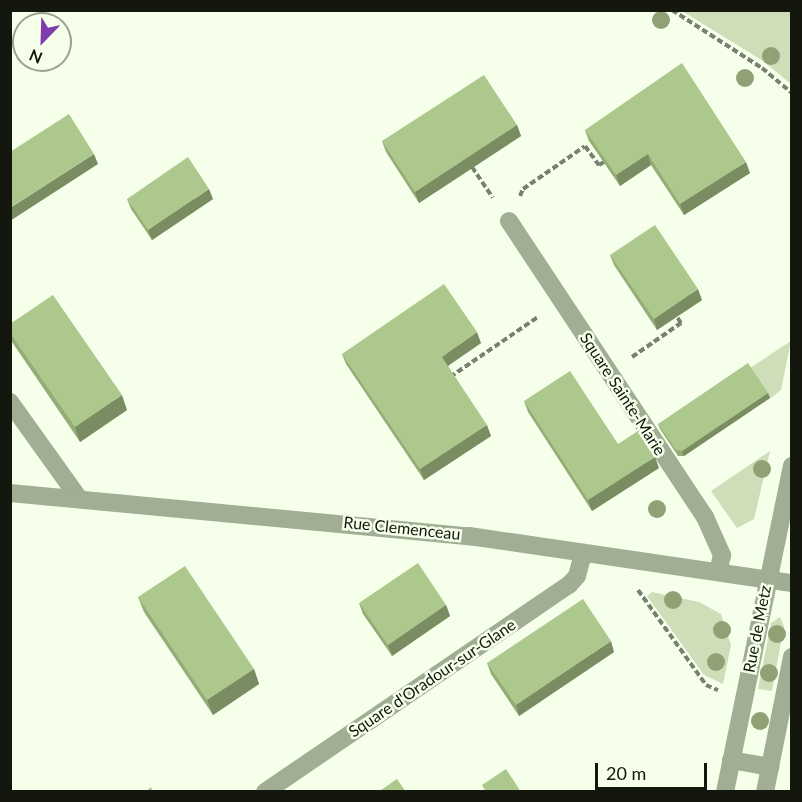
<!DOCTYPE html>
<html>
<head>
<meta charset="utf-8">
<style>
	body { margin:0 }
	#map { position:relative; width:802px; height:802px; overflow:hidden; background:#f5ffea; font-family:Lato,sans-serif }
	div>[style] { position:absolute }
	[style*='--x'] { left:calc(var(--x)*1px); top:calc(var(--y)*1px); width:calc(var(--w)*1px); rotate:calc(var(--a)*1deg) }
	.green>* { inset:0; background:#cddeb9 }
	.path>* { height:4px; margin-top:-2px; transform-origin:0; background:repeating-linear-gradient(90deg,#798072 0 6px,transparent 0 9px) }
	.street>* { height:18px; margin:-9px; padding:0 9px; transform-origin:9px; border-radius:9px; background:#a2ae94 }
	.trees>* { width:18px; height:18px; margin:-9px; border-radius:50%; background:#90a275 }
	.wall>* { inset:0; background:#95ac78 }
	.shaded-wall>* { inset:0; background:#798c62 }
	.building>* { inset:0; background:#adc88c }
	span { translate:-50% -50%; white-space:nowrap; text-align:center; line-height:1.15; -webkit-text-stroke:5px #f5ffea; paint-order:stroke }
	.street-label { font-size:16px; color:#13170e }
	.frame { position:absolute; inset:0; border:12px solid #13170e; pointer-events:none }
	.north { position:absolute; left:12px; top:12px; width:60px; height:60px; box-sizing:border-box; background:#f5ffea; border:2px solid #9ba292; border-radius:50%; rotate:203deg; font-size:16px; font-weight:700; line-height:24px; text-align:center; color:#13170e }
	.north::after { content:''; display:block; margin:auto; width:21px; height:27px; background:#7f3cb0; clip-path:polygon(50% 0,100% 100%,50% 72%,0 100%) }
	.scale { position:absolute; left:595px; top:763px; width:112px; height:27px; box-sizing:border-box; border:3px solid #13170e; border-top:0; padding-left:8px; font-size:18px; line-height:21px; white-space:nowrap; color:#13170e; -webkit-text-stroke:4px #f5ffea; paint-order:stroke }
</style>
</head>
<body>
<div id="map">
	<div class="green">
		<div style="clip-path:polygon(682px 11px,791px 11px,791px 84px,763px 61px)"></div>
		<div style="clip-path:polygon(791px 341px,781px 390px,771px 398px,750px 368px)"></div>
		<div style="clip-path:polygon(770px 451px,754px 519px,737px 528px,711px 491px)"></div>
		<div style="clip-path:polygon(652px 592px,699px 602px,721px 614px,731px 645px,723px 684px,704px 675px,647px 596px)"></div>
		<div style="clip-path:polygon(780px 617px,784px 626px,772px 691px,758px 689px,771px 623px)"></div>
	</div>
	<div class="path">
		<div style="--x:672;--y:10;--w:107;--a:32.8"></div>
		<div style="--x:762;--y:68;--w:39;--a:40"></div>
		<div style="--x:472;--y:167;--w:37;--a:56"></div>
		<div style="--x:520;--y:196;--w:8;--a:-67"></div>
		<div style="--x:523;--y:189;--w:75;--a:-34.7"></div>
		<div style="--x:585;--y:146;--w:24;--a:54"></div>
		<div style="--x:599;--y:165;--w:6;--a:-31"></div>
		<div style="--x:632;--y:357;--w:60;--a:-34.8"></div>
		<div style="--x:681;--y:323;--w:7;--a:-124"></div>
		<div style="--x:450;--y:377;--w:107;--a:-34.3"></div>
		<div style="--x:638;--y:590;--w:117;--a:54.4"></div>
		<div style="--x:706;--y:685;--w:13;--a:23"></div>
	</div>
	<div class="street">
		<div style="--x:509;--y:221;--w:355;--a:56.5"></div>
		<div style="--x:705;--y:517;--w:42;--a:65.9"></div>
		<div style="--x:722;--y:555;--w:17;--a:103"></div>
		<div style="--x:10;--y:402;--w:117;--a:54.4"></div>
		<div style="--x:10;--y:493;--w:461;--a:5.4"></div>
		<div style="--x:469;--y:536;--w:326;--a:8.3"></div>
		<div style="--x:731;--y:760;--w:40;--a:10"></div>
		<div style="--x:265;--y:792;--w:368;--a:-34.3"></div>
		<div style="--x:569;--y:585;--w:12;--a:-48"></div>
		<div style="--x:577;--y:576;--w:24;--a:-75"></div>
		<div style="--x:725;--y:792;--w:333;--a:-78.4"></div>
		<div style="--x:765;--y:792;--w:138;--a:-78.7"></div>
	</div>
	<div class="trees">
		<div style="left:661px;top:20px"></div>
		<div style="left:771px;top:56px"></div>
		<div style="left:745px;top:78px"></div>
		<div style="left:762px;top:469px"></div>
		<div style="left:657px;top:509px"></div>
		<div style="left:673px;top:600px"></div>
		<div style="left:722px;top:630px"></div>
		<div style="left:777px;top:634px"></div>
		<div style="left:716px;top:662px"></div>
		<div style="left:769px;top:673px"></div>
		<div style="left:760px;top:721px"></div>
	</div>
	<div class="wall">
		<div style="clip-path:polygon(517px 125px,521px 136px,419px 203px,386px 152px,382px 141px)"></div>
		<div style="clip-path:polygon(585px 130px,750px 173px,684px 215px,651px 165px,620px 186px,589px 141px)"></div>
		<div style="clip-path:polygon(127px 199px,213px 199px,152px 240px,131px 209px)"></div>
		<div style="clip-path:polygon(610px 255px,702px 300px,657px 330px,614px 265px)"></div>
		<div style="clip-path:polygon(10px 324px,127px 410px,80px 442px,12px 342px,10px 338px)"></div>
		<div style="clip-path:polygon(481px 343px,448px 366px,491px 436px,424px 480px,346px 364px,342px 354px)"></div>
		<div style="clip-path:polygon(768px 393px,770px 398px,684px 456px,678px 456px,660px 429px,658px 424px)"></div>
		<div style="clip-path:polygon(524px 401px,618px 444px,659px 468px,592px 511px,528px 412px)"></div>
		<div style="clip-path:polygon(138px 597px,254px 669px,259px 684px,213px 715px,144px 612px)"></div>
		<div style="clip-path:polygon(359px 603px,446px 605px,450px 616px,392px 656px,363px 614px)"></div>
		<div style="clip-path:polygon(614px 652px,519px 716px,491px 674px,487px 663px)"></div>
	</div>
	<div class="shaded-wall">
		<div style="clip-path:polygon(517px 125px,521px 136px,419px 203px,415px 192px)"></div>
		<div style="clip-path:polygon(94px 154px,98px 164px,10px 221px,10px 208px)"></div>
		<div style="clip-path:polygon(648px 154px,651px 165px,620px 186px,616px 175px)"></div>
		<div style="clip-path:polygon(746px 162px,750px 173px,684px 215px,680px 204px)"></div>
		<div style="clip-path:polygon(209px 189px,213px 199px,152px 240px,148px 230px)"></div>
		<div style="clip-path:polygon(698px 289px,702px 300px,657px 330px,654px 319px)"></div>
		<div style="clip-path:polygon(477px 332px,481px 343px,446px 367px,442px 357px)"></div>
		<div style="clip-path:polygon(768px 393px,770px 398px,684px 456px,682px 451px)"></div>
		<div style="clip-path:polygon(122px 395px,127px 410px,80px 442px,75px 427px)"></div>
		<div style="clip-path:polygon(487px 425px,491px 436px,424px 480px,420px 469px)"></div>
		<div style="clip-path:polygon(655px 457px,659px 468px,592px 511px,588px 500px)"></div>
		<div style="clip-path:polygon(446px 605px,450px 616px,392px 656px,388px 645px)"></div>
		<div style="clip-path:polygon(611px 641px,614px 652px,519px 716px,516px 705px)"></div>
		<div style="clip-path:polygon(254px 669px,259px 684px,213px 715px,207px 700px)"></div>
	</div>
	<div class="building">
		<div style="clip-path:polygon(682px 63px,746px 162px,680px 204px,648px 154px,616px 175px,585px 130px)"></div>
		<div style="clip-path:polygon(484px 75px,517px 125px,415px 192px,382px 141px)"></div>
		<div style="clip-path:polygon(69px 114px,94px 154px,10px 208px,10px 152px)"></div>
		<div style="clip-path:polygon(188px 157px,209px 189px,148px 230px,127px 199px)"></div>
		<div style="clip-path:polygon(655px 225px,698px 289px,654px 319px,610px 255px)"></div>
		<div style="clip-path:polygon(444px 284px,477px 332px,442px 357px,487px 425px,420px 469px,342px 354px)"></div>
		<div style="clip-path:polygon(53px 295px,122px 395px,75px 427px,10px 333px,10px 324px)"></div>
		<div style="clip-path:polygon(748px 363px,768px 393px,682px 451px,676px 450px,658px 424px)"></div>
		<div style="clip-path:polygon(570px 371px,618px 444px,638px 431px,655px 457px,588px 500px,524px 401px)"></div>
		<div style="clip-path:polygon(418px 563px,446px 605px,388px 645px,359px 603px)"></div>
		<div style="clip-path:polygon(185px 566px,254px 669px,207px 700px,138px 597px)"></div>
		<div style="clip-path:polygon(583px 599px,611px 641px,516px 705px,487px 663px)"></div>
		<div style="clip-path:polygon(506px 769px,521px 792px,486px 792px,482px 785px)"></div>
		<div style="clip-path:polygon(397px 779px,406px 792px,378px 792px)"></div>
		<div style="clip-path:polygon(151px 787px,153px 792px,145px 792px)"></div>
	</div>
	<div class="street-label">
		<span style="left:623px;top:394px;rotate:57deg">Square Sainte-Marie</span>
		<span style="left:402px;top:528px;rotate:6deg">Rue Clemenceau</span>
		<span style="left:757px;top:629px;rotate:-79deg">Rue de Metz</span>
		<span style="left:432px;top:678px;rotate:-34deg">Square d'Oradour-sur-Glane</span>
	</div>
	<div class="frame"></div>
	<div class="north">N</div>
	<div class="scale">20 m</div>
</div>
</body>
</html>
